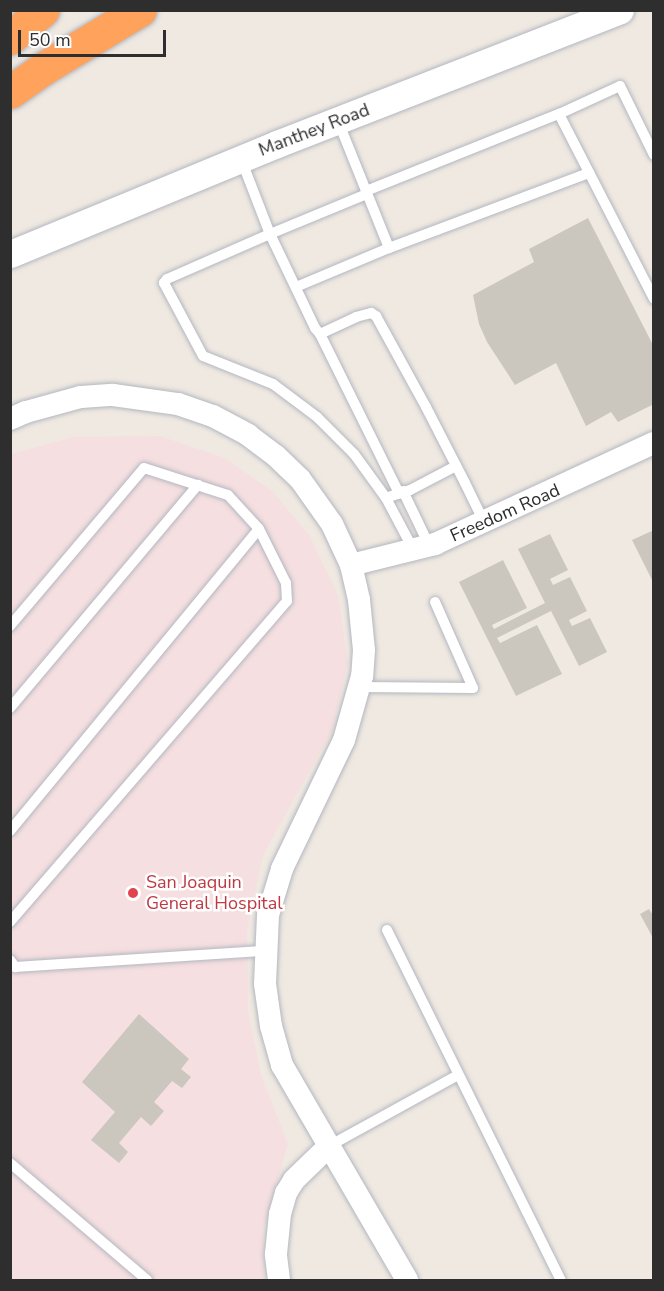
<!DOCTYPE html>
<html>
<head>
<meta charset="utf-8">
<style>
	body { margin:0 }
	#map { position:relative; width:664px; height:1291px; overflow:hidden; background:#efe9e1; font-family:"Nunito Sans",sans-serif }
	div>[style] { position:absolute }
	[style*='--x'] { left:calc(var(--x)*1px); top:calc(var(--y)*1px); width:calc(var(--w)*1px); rotate:calc(var(--a)*1deg) }
	.medical>* { inset:0; background:#f5dfe0 }
	.building>* { inset:0; background:#cbc7bf }
	.roads { filter:drop-shadow(0 0 2px #b4b7c1) drop-shadow(0 0 2px #b4b7c1) }
	.service>* { height:10px; margin:-5px; padding:0 5px; transform-origin:5px; border-radius:5px; background:#fff }
	.minor>* { height:22px; margin:-11px; padding:0 11px; transform-origin:11px; border-radius:11px; background:#fff }
	.tertiary>* { height:27px; margin:-13.5px; padding:0 13.5px; transform-origin:13.5px; border-radius:13.5px; background:#fff }
	.motorway>* { height:33px; margin:-16.5px; padding:0 16.5px; transform-origin:16.5px; border-radius:16.5px; background:#ffa35c }
	.dots>* { width:16px; height:16px; translate:-50% -50%; box-sizing:border-box; border:3px solid #fff; border-radius:50% }
	span { translate:-50% -50%; white-space:nowrap; text-align:center; line-height:1.15; -webkit-text-stroke:5px #fff; paint-order:stroke }
	.street-label { font-size:18px; color:#2e2e2e }
	.health-label { font-size:18px; color:#be3a42 }
	.left { translate:0 -50%; text-align:left }
	.frame { position:absolute; inset:0; border:12px solid #2e2e2e; pointer-events:none }
	.scale { position:absolute; left:18px; top:30px; width:148px; height:27px; box-sizing:border-box; border:3px solid #2e2e2e; border-top:0; padding-left:8px; font-size:18px; line-height:21px; white-space:nowrap; color:#2e2e2e; -webkit-text-stroke:4px #fff; paint-order:stroke }
</style>
</head>
<body>
<div id="map">
	<div class="medical">
		<div style="clip-path:polygon(160px 436px,225px 458px,273px 492px,309px 535px,338px 595px,348px 663px,332px 731px,263px 855px,247px 931px,248px 1011px,261px 1075px,288px 1144px,263px 1230px,264px 1280px,11px 1280px,11px 454px,74px 437px)"></div>
	</div>
	<div class="building">
		<div style="clip-path:polygon(588px 218px,654px 347px,654px 404px,618px 422px,611px 412px,586px 426px,556px 363px,515px 385px,487px 342px,479px 324px,473px 295px,534px 262px,529px 249px)"></div>
		<div style="clip-path:polygon(654px 530px,654px 584px,632px 540px)"></div>
		<div style="clip-path:polygon(550px 534px,568px 570px,550px 579px,553px 585px,570px 577px,587px 611px,569px 620px,572px 626px,590px 618px,607px 652px,579px 666px,551px 611px,497px 638px,500px 643px,537px 625px,562px 674px,516px 696px,459px 582px,503px 560px,527px 608px,492px 625px,494px 629px,545px 603px,518px 549px)"></div>
		<div style="clip-path:polygon(649px 909px,654px 917px,654px 940px,640px 914px)"></div>
		<div style="clip-path:polygon(139px 1014px,189px 1059px,181px 1069px,191px 1077px,182px 1088px,172px 1081px,154px 1102px,164px 1111px,151px 1126px,141px 1117px,119px 1143px,128px 1152px,119px 1163px,91px 1140px,115px 1112px,82px 1082px)"></div>
	</div>
	<div class="roads">
		<div class="service">
			<div style="--x:338;--y:121;--w:137;--a:68.1"></div>
			<div style="--x:389;--y:248;--w:214;--a:-20.6"></div>
			<div style="--x:654;--y:155;--w:77;--a:-116.2"></div>
			<div style="--x:620;--y:86;--w:67;--a:155.3"></div>
			<div style="--x:559;--y:114;--w:208;--a:62.8"></div>
			<div style="--x:241;--y:159;--w:80;--a:68.9"></div>
			<div style="--x:270;--y:234;--w:105;--a:-22.4"></div>
			<div style="--x:366;--y:191;--w:208;--a:-21.8"></div>
			<div style="--x:296;--y:287;--w:101;--a:-22.8"></div>
			<div style="--x:320;--y:334;--w:178;--a:63.6"></div>
			<div style="--x:456;--y:466;--w:52;--a:152.4"></div>
			<div style="--x:410;--y:490;--w:25;--a:162"></div>
			<div style="--x:386;--y:498;--w:54;--a:-126"></div>
			<div style="--x:354;--y:454;--w:52;--a:-135"></div>
			<div style="--x:317;--y:417;--w:55;--a:-143.1"></div>
			<div style="--x:273;--y:384;--w:75;--a:-158.2"></div>
			<div style="--x:203;--y:356;--w:83;--a:-118.1"></div>
			<div style="--x:164;--y:283;--w:5;--a:-53"></div>
			<div style="--x:167;--y:279;--w:112;--a:-23.6"></div>
			<div style="--x:270;--y:234;--w:104;--a:64.4"></div>
			<div style="--x:315;--y:328;--w:8;--a:50"></div>
			<div style="--x:320;--y:334;--w:40;--a:-25"></div>
			<div style="--x:356;--y:317;--w:16;--a:-15"></div>
			<div style="--x:371;--y:313;--w:6;--a:31"></div>
			<div style="--x:376;--y:316;--w:104;--a:61.2"></div>
			<div style="--x:426;--y:407;--w:85;--a:62.8"></div>
			<div style="--x:465;--y:483;--w:43;--a:64"></div>
			<div style="--x:403;--y:491;--w:60;--a:64.3"></div>
			<div style="--x:386;--y:498;--w:58;--a:62.1"></div>
			<div style="--x:10;--y:626;--w:207;--a:-49.7"></div>
			<div style="--x:144;--y:468;--w:88;--a:17.8"></div>
			<div style="--x:228;--y:495;--w:46;--a:47.6"></div>
			<div style="--x:259;--y:529;--w:60;--a:63.4"></div>
			<div style="--x:286;--y:583;--w:18;--a:87"></div>
			<div style="--x:287;--y:601;--w:424;--a:130.8"></div>
			<div style="--x:359;--y:687;--w:114;--a:0.5"></div>
			<div style="--x:473;--y:688;--w:94;--a:-113.8"></div>
			<div style="--x:10;--y:708;--w:292;--a:-49.9"></div>
			<div style="--x:10;--y:831;--w:391;--a:-50.5"></div>
			<div style="--x:387;--y:930;--w:391;--a:63.6"></div>
			<div style="--x:10;--y:960;--w:9;--a:54"></div>
			<div style="--x:15;--y:967;--w:251;--a:-3.7"></div>
			<div style="--x:329;--y:1146;--w:147;--a:-28.8"></div>
			<div style="--x:10;--y:1163;--w:180;--a:40.5"></div>
		</div>
		<div class="minor">
			<div style="--x:10;--y:419;--w:17;--a:-24"></div>
			<div style="--x:26;--y:412;--w:57;--a:-15.3"></div>
			<div style="--x:81;--y:397;--w:32;--a:-4"></div>
			<div style="--x:113;--y:395;--w:66;--a:7.9"></div>
			<div style="--x:178;--y:404;--w:37;--a:19"></div>
			<div style="--x:213;--y:416;--w:40;--a:28"></div>
			<div style="--x:248;--y:435;--w:35;--a:37"></div>
			<div style="--x:276;--y:456;--w:33;--a:44"></div>
			<div style="--x:300;--y:479;--w:55;--a:54.6"></div>
			<div style="--x:332;--y:524;--w:45;--a:65.1"></div>
			<div style="--x:351;--y:565;--w:36;--a:77"></div>
			<div style="--x:359;--y:600;--w:50;--a:84.3"></div>
			<div style="--x:364;--y:650;--w:26;--a:94"></div>
			<div style="--x:362;--y:676;--w:66;--a:105.7"></div>
			<div style="--x:344;--y:740;--w:143;--a:115.7"></div>
			<div style="--x:282;--y:869;--w:48;--a:106.9"></div>
			<div style="--x:268;--y:915;--w:69;--a:92.5"></div>
			<div style="--x:265;--y:984;--w:42;--a:81.9"></div>
			<div style="--x:271;--y:1026;--w:41;--a:74.2"></div>
			<div style="--x:282;--y:1065;--w:249;--a:59.8"></div>
			<div style="--x:351;--y:565;--w:87;--a:-14"></div>
			<div style="--x:435;--y:544;--w:241;--a:-24.8"></div>
			<div style="--x:279;--y:1280;--w:26;--a:-97"></div>
			<div style="--x:276;--y:1254;--w:40;--a:-84.3"></div>
			<div style="--x:280;--y:1214;--w:22;--a:-74"></div>
			<div style="--x:286;--y:1193;--w:15;--a:-58"></div>
			<div style="--x:294;--y:1180;--w:49;--a:-44.2"></div>
		</div>
		<div class="tertiary">
			<div style="--x:10;--y:254;--w:289;--a:-22.4"></div>
			<div style="--x:277;--y:144;--w:368;--a:-21.3"></div>
		</div>
		<div class="motorway">
			<div style="--x:10;--y:38;--w:43;--a:-40.3"></div>
			<div style="--x:10;--y:92;--w:42;--a:-35.2"></div>
			<div style="--x:44;--y:68;--w:112;--a:-31.1"></div>
		</div>
	</div>
	<div class="dots">
		<div style="left:133px;top:893px;background:#e0444e"></div>
	</div>
	<div class="street-label">
		<span style="left:314px;top:130px;rotate:-21deg">Manthey Road</span>
		<span style="left:505px;top:513px;rotate:-24deg">Freedom Road</span>
	</div>
	<div class="health-label">
		<span class="left" style="left:146px;top:893px">San Joaquin<br>General Hospital</span>
	</div>
	<div class="frame"></div>
	<div class="scale">50 m</div>
</div>
</body>
</html>
